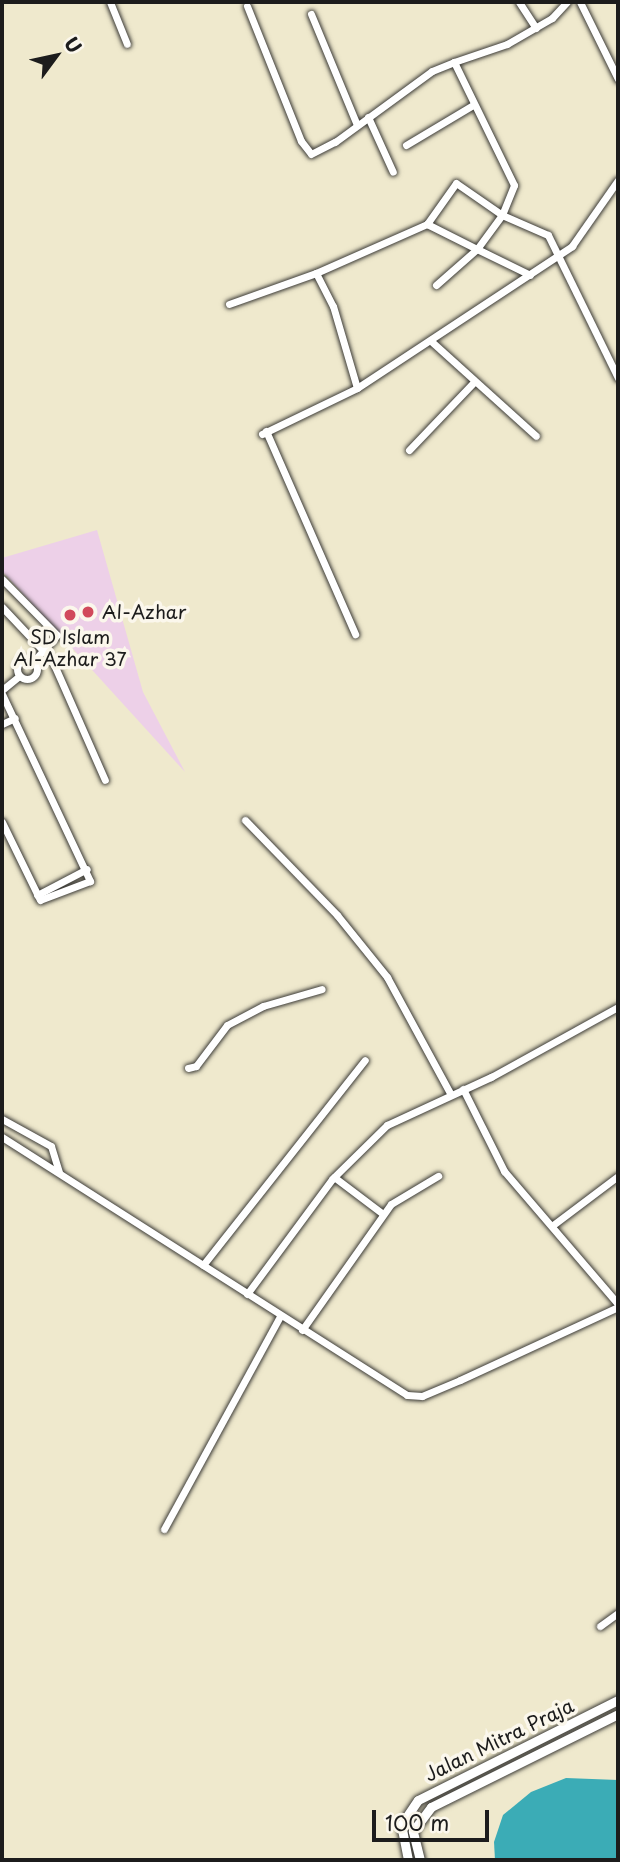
<!DOCTYPE html>
<html>
<head>
<meta charset="utf-8">
<style>
	body { margin:0 }
	#map { position:relative; width:620px; height:1862px; overflow:hidden; background:#efe9cd; font-family:"Playpen Sans",sans-serif }
	div>[style] { position:absolute }
	[style*='--x'] { left:calc(var(--x)*1px); top:calc(var(--y)*1px); width:calc(var(--w)*1px); rotate:calc(var(--a)*1deg) }
	.built>* { inset:0; background:#edd0e8 }
	.water>* { inset:0; background:#3bacb6 }
	.roads { filter:drop-shadow(0 0 2px #3c3b37) drop-shadow(0 0 2px #3c3b37) }
	.minor>* { height:7px; margin:-3.5px; padding:0 3.5px; transform-origin:3.5px; border-radius:3.5px; background:#fff }
	.minor>.ring { margin:-3.5px; padding:0; box-sizing:content-box; background:none; border:7px solid #fff; border-radius:50% }
	.tertiary>* { height:9px; margin:-4.5px; padding:0 4.5px; transform-origin:4.5px; border-radius:4.5px; background:#fff }
	.dots>* { width:19px; height:19px; translate:-50% -50%; box-sizing:border-box; border:4px solid #fbf7ec; border-radius:50% }
	span { translate:-50% -50%; white-space:nowrap; text-align:center; line-height:1.15; -webkit-text-stroke:7px #fbf7ec; paint-order:stroke }
	.poi-label { font-size:19px; color:#1c1c1c }
	.left { translate:0 -50%; text-align:left }
	.street-label { font-size:19px; color:#1c1c1c }
	.frame { position:absolute; inset:0; border:4px solid #1c1c1c; pointer-events:none }
	.north { position:absolute; left:21px; top:21px; width:70px; height:70px; -webkit-text-stroke:5px #fbf7ec; paint-order:stroke; rotate:57deg; font-size:19px; font-weight:700; line-height:28px; text-align:center; color:#1c1c1c }
	.north::after { content:''; display:block; margin:auto; width:24px; height:32px; background:#1c1c1c; clip-path:polygon(50% 0,100% 100%,50% 72%,0 100%) }
	.scale { position:absolute; left:372px; top:1810px; width:117px; height:32px; box-sizing:border-box; border:4px solid #1c1c1c; border-top:0; padding-left:9px; font-size:21px; line-height:24px; white-space:nowrap; color:#1c1c1c; -webkit-text-stroke:5px #fbf7ec; paint-order:stroke }
</style>
</head>
<body>
<div id="map">
	<div class="built">
		<div style="clip-path:polygon(97px 530px,143px 692px,185px 772px,2px 571px,2px 558px)"></div>
	</div>
	<div class="water">
		<div style="clip-path:polygon(566px 1778px,618px 1780px,618px 1860px,495px 1860px,494px 1842px,503px 1815px,531px 1792px)"></div>
	</div>
	<div class="roads">
		<div class="minor">
			<div style="--x:110;--y:2;--w:45;--a:68"></div>
			<div style="--x:519;--y:2;--w:31;--a:57"></div>
			<div style="--x:580;--y:2;--w:86;--a:63.7"></div>
			<div style="--x:247;--y:6;--w:145;--a:68.2"></div>
			<div style="--x:301;--y:141;--w:16;--a:52"></div>
			<div style="--x:311;--y:154;--w:27;--a:-27"></div>
			<div style="--x:335;--y:142;--w:120;--a:-36.2"></div>
			<div style="--x:432;--y:71;--w:24;--a:-22"></div>
			<div style="--x:311;--y:14;--w:120;--a:67.5"></div>
			<div style="--x:368;--y:117;--w:60;--a:65.6"></div>
			<div style="--x:406;--y:145;--w:78;--a:-30.8"></div>
			<div style="--x:427;--y:224;--w:56;--a:26.6"></div>
			<div style="--x:477;--y:249;--w:42;--a:-53.7"></div>
			<div style="--x:502;--y:215;--w:32;--a:-68"></div>
			<div style="--x:514;--y:185;--w:137;--a:-116"></div>
			<div style="--x:454;--y:62;--w:56;--a:-18.8"></div>
			<div style="--x:507;--y:44;--w:52;--a:-30"></div>
			<div style="--x:552;--y:18;--w:22;--a:-47"></div>
			<div style="--x:316;--y:273;--w:37;--a:63"></div>
			<div style="--x:333;--y:306;--w:85;--a:73.7"></div>
			<div style="--x:436;--y:285;--w:55;--a:-41.3"></div>
			<div style="--x:477;--y:249;--w:59;--a:26.1"></div>
			<div style="--x:229;--y:304;--w:92;--a:-19.6"></div>
			<div style="--x:316;--y:273;--w:121;--a:-23.8"></div>
			<div style="--x:427;--y:224;--w:50;--a:-54.7"></div>
			<div style="--x:456;--y:183;--w:56;--a:34.8"></div>
			<div style="--x:502;--y:215;--w:50;--a:23.5"></div>
			<div style="--x:548;--y:235;--w:159;--a:63.9"></div>
			<div style="--x:432;--y:342;--w:140;--a:42.1"></div>
			<div style="--x:266;--y:431;--w:222;--a:66.3"></div>
			<div style="--x:262;--y:434;--w:106;--a:-25.8"></div>
			<div style="--x:357;--y:388;--w:258;--a:-33.4"></div>
			<div style="--x:572;--y:246;--w:80;--a:-55.1"></div>
			<div style="--x:409;--y:450;--w:94;--a:-46.3"></div>
			<div style="--x:2;--y:579;--w:78;--a:45.5"></div>
			<div style="--x:57;--y:635;--w:36;--a:132"></div>
			<div style="--x:2;--y:607;--w:73;--a:46.7"></div>
			<div style="--x:52;--y:660;--w:131;--a:66.2"></div>
			<div class="ring" style="left:17px;top:659px;width:13px;height:13px"></div>
			<div style="--x:2;--y:690;--w:22;--a:-39"></div>
			<div style="--x:2;--y:694;--w:207;--a:64.8"></div>
			<div style="--x:90;--y:881;--w:53;--a:159.2"></div>
			<div style="--x:40;--y:900;--w:87;--a:-116"></div>
			<div style="--x:2;--y:724;--w:14;--a:-25"></div>
			<div style="--x:245;--y:820;--w:132;--a:45.9"></div>
			<div style="--x:337;--y:915;--w:80;--a:51.1"></div>
			<div style="--x:387;--y:977;--w:134;--a:61.5"></div>
			<div style="--x:37;--y:895;--w:56;--a:-27.5"></div>
			<div style="--x:188;--y:1068;--w:8;--a:-14"></div>
			<div style="--x:196;--y:1066;--w:51;--a:-52.9"></div>
			<div style="--x:227;--y:1025;--w:41;--a:-27.8"></div>
			<div style="--x:263;--y:1006;--w:61;--a:-16.1"></div>
			<div style="--x:463;--y:1089;--w:92;--a:63.4"></div>
			<div style="--x:504;--y:1171;--w:175;--a:49.4"></div>
			<div style="--x:2;--y:1119;--w:56;--a:28.9"></div>
			<div style="--x:51;--y:1146;--w:27;--a:73"></div>
			<div style="--x:2;--y:1137;--w:480;--a:32.5"></div>
			<div style="--x:407;--y:1395;--w:15;--a:4"></div>
			<div style="--x:422;--y:1396;--w:41;--a:-22.8"></div>
			<div style="--x:460;--y:1380;--w:174;--a:-24.8"></div>
			<div style="--x:334;--y:1177;--w:61;--a:37.1"></div>
			<div style="--x:553;--y:1225;--w:81;--a:-37"></div>
			<div style="--x:203;--y:1265;--w:261;--a:-51.7"></div>
			<div style="--x:247;--y:1294;--w:143;--a:-53.5"></div>
			<div style="--x:332;--y:1179;--w:77;--a:-44.5"></div>
			<div style="--x:387;--y:1125;--w:115;--a:-24.8"></div>
			<div style="--x:491;--y:1077;--w:145;--a:-28.9"></div>
			<div style="--x:302;--y:1330;--w:154;--a:-54.8"></div>
			<div style="--x:391;--y:1204;--w:55;--a:-30.8"></div>
			<div style="--x:164;--y:1529;--w:243;--a:-61.4"></div>
			<div style="--x:600;--y:1626;--w:22;--a:-36"></div>
		</div>
		<div class="tertiary">
			<div style="--x:408;--y:1860;--w:36;--a:-101"></div>
			<div style="--x:401;--y:1825;--w:30;--a:-56"></div>
			<div style="--x:418;--y:1800;--w:224;--a:-26.6"></div>
			<div style="--x:420;--y:1860;--w:30;--a:-104"></div>
			<div style="--x:413;--y:1831;--w:30;--a:-53"></div>
			<div style="--x:431;--y:1807;--w:209;--a:-26.4"></div>
		</div>
	</div>
	<div class="dots">
		<div style="left:88px;top:612px;background:#d1495b"></div>
		<div style="left:70px;top:615px;background:#d1495b"></div>
	</div>
	<div class="poi-label">
		<span class="left" style="left:102px;top:612px">Al-Azhar</span>
		<span style="left:70px;top:648px">SD Islam<br>Al-Azhar 37</span>
	</div>
	<div class="street-label">
		<span style="left:499px;top:1740px;rotate:-26deg">Jalan Mitra Praja</span>
	</div>
	<div class="frame"></div>
	<div class="north">U</div>
	<div class="scale">100 m</div>
</div>
</body>
</html>
